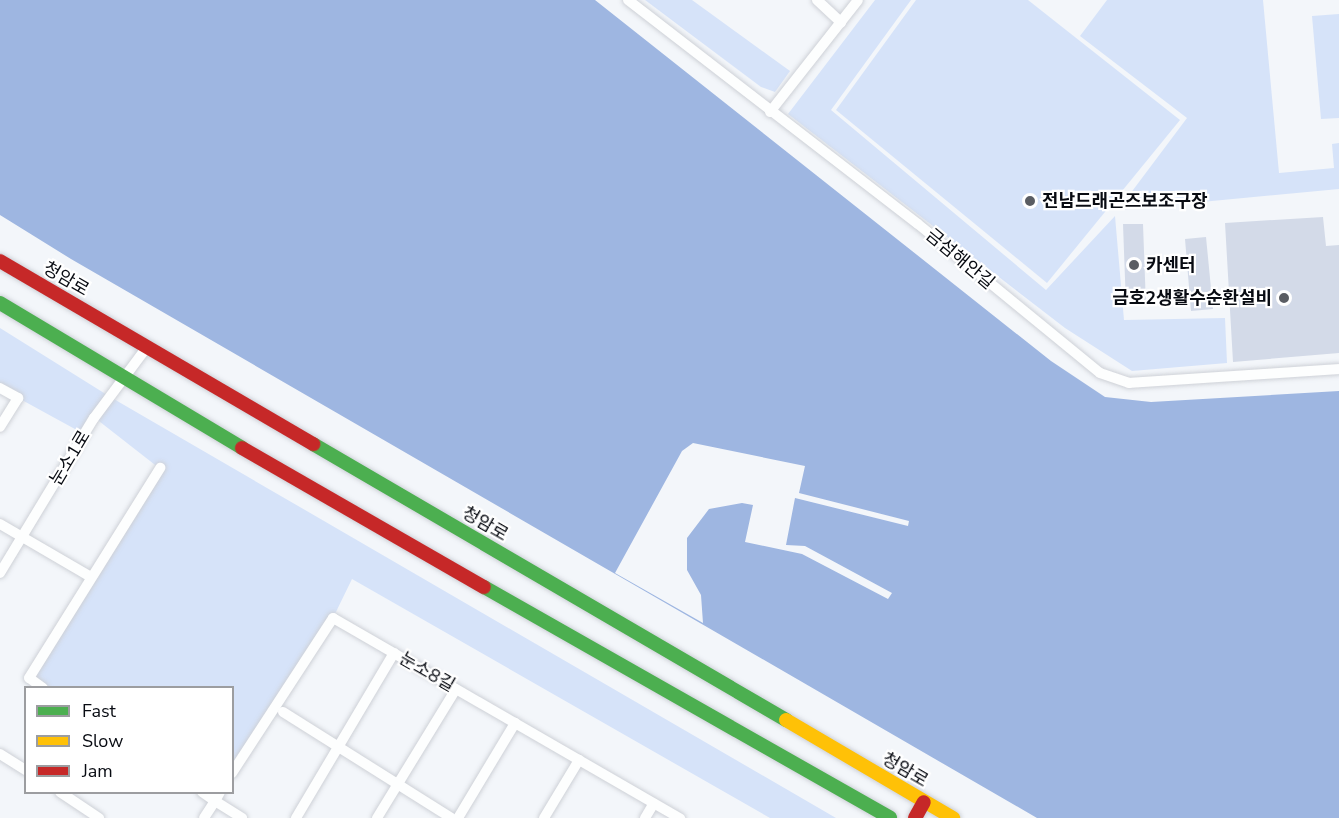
<!DOCTYPE html>
<html>
<head>
<meta charset="utf-8">
<style>
	body { margin:0 }
	#map { position:relative; width:1339px; height:818px; overflow:hidden; background:#f3f6fa; font-family:"Nunito Sans","Noto Sans KR",sans-serif }
	div>[style] { position:absolute }
	[style*='--x'] { left:calc(var(--x)*1px); top:calc(var(--y)*1px); width:calc(var(--w)*1px); rotate:calc(var(--a)*1deg) }
	.green>* { inset:0; background:#d6e3f9 }
	.water>* { inset:0; background:#9eb6e1 }
	.pier>* { inset:0; background:#f3f6fa }
	.building>* { inset:0; background:#d3dae8 }
	.roads { filter:drop-shadow(0 0 2px #ced1d7) drop-shadow(0 0 2px #ced1d7) }
	.street>* { height:10px; margin:-5px; padding:0 5px; transform-origin:5px; border-radius:5px; background:#fdfefe }
	.fast>* { height:14px; margin:-7px; padding:0 7px; transform-origin:7px; border-radius:7px; background:#4caf50 }
	.slow>* { height:14px; margin:-7px; padding:0 7px; transform-origin:7px; border-radius:7px; background:#ffc107 }
	.jam>* { height:14px; margin:-7px; padding:0 7px; transform-origin:7px; border-radius:7px; background:#c62828 }
	.dots>* { width:16px; height:16px; translate:-50% -50%; box-sizing:border-box; border:3px solid #fff; border-radius:50% }
	span { translate:-50% -50%; white-space:nowrap; text-align:center; line-height:1.15; -webkit-text-stroke:4.5px #fff; paint-order:stroke }
	.poi-label { font-size:18px; color:#080b12; font-weight:700 }
	.left { translate:0 -50%; text-align:left }
	.right { translate:-100% -50%; text-align:right }
	.street-label { font-size:18px; color:#080b12 }
	.legend { position:absolute; left:24px; top:686px; width:210px; height:108px; box-sizing:border-box; background:#fff; border:2px solid #9c9da0; margin:0; padding:8px 10px; list-style:none; font-size:18px; color:#080b12 }
	.legend li { display:flex; align-items:center; gap:12px; height:30px }
	.legend b { width:30px; border:2px solid #9c9da0 }
</style>
</head>
<body>
<div id="map">
	<div class="green">
		<div style="clip-path:polygon(645px 0,692px 0,790px 71px,775px 92px,761px 87px)"></div>
		<div style="clip-path:polygon(875px 0,911px 0,831px 110px,1046px 290px,1115px 216px,1124px 320px,1225px 318px,1227px 363px,1132px 371px,1065px 328px,788px 114px)"></div>
		<div style="clip-path:polygon(916px 0,1028px 0,1180px 120px,1047px 283px,836px 110px)"></div>
		<div style="clip-path:polygon(1107px 0,1263px 0,1279px 173px,1334px 168px,1332px 144px,1339px 143px,1339px 189px,1118px 210px,1187px 118px,1080px 36px)"></div>
		<div style="clip-path:polygon(1339px 14px,1339px 118px,1321px 119px,1312px 16px)"></div>
		<div style="clip-path:polygon(0 328px,112px 398px,836px 818px,770px 818px,352px 579px,333px 618px,233px 773px,232px 688px,43px 687px,29px 678px,159px 468px,95px 418px,84px 434px,0 388px)"></div>
	</div>
	<div class="water">
		<div style="clip-path:polygon(0 0,595px 0,1051px 361px,1105px 397px,1151px 402px,1339px 391px,1339px 818px,1037px 818px,71px 259px,0 215px)"></div>
	</div>
	<div class="pier">
		<div style="clip-path:polygon(693px 443px,805px 466px,799px 493px,909px 521px,908px 526px,795px 498px,786px 545px,805px 546px,892px 593px,888px 599px,802px 554px,745px 542px,753px 505px,742px 503px,709px 509px,687px 538px,687px 570px,701px 595px,703px 623px,615px 573px,682px 451px)"></div>
	</div>
	<div class="building">
		<div style="clip-path:polygon(1323px 217px,1326px 246px,1339px 245px,1339px 353px,1233px 362px,1225px 223px)"></div>
		<div style="clip-path:polygon(1123px 224px,1143px 224px,1146px 306px,1126px 306px)"></div>
		<div style="clip-path:polygon(1206px 237px,1213px 309px,1191px 311px,1185px 239px)"></div>
	</div>
	<div class="roads">
		<div class="street">
			<div style="--x:628;--y:0;--w:366;--a:37.7"></div>
			<div style="--x:918;--y:224;--w:235;--a:39.3"></div>
			<div style="--x:1100;--y:373;--w:31;--a:19"></div>
			<div style="--x:1129;--y:383;--w:210;--a:-3.8"></div>
			<div style="--x:817;--y:0;--w:33;--a:43"></div>
			<div style="--x:770;--y:112;--w:142;--a:-51.8"></div>
			<div style="--x:0;--y:388;--w:21;--a:29"></div>
			<div style="--x:18;--y:398;--w:34;--a:122"></div>
			<div style="--x:0;--y:524;--w:105;--a:30.2"></div>
			<div style="--x:0;--y:573;--w:181;--a:-58.8"></div>
			<div style="--x:94;--y:418;--w:89;--a:-53.3"></div>
			<div style="--x:43;--y:688;--w:17;--a:-144"></div>
			<div style="--x:29;--y:678;--w:248;--a:-58"></div>
			<div style="--x:283;--y:712;--w:199;--a:32.2"></div>
			<div style="--x:0;--y:754;--w:31;--a:32"></div>
			<div style="--x:232;--y:773;--w:185;--a:-56.9"></div>
			<div style="--x:333;--y:618;--w:401;--a:30"></div>
			<div style="--x:60;--y:792;--w:47;--a:33.7"></div>
			<div style="--x:202;--y:792;--w:16;--a:35"></div>
			<div style="--x:215;--y:801;--w:20;--a:123"></div>
			<div style="--x:220;--y:792;--w:10;--a:119"></div>
			<div style="--x:215;--y:801;--w:32;--a:32"></div>
			<div style="--x:296;--y:818;--w:192;--a:-59.3"></div>
			<div style="--x:377;--y:818;--w:151;--a:-58.5"></div>
			<div style="--x:458;--y:818;--w:111;--a:-59"></div>
			<div style="--x:544;--y:818;--w:68;--a:-58.9"></div>
			<div style="--x:645;--y:818;--w:17;--a:-59"></div>
		</div>
		<div class="fast">
			<div style="--x:0;--y:303;--w:282;--a:30.9"></div>
			<div style="--x:313;--y:444;--w:548;--a:30.26"></div>
			<div style="--x:484;--y:587;--w:467;--a:29.6"></div>
		</div>
		<div class="slow">
			<div style="--x:786;--y:720;--w:194;--a:30.4"></div>
		</div>
		<div class="jam">
			<div style="--x:0;--y:261;--w:363;--a:30.3"></div>
			<div style="--x:242;--y:448;--w:279;--a:29.9"></div>
			<div style="--x:915;--y:818;--w:18;--a:-61"></div>
		</div>
	</div>
	<div class="dots">
		<div style="left:1030px;top:201px;background:#5a5d63"></div>
		<div style="left:1134px;top:265px;background:#5a5d63"></div>
		<div style="left:1284px;top:298px;background:#5a5d63"></div>
	</div>
	<div class="poi-label">
		<span class="left" style="left:1042px;top:201px">전남드래곤즈보조구장</span>
		<span class="left" style="left:1146px;top:265px">카센터</span>
		<span class="right" style="left:1272px;top:298px">금호2생활수순환설비</span>
	</div>
	<div class="street-label">
		<span style="left:960px;top:259px;rotate:40deg">금섬해안길</span>
		<span style="left:66px;top:279px;rotate:30deg">청암로</span>
		<span style="left:70px;top:458px;rotate:-59deg">눈소1로</span>
		<span style="left:485px;top:524px;rotate:30deg">청암로</span>
		<span style="left:427px;top:672px;rotate:30deg">눈소8길</span>
		<span style="left:905px;top:770px;rotate:30deg">청암로</span>
	</div>
	<ul class="legend">
	<li><b style="height:8px;background:#4caf50"></b>Fast</li>
	<li><b style="height:8px;background:#ffc107"></b>Slow</li>
	<li><b style="height:8px;background:#c62828"></b>Jam</li>
	</ul>
</div>
</body>
</html>
